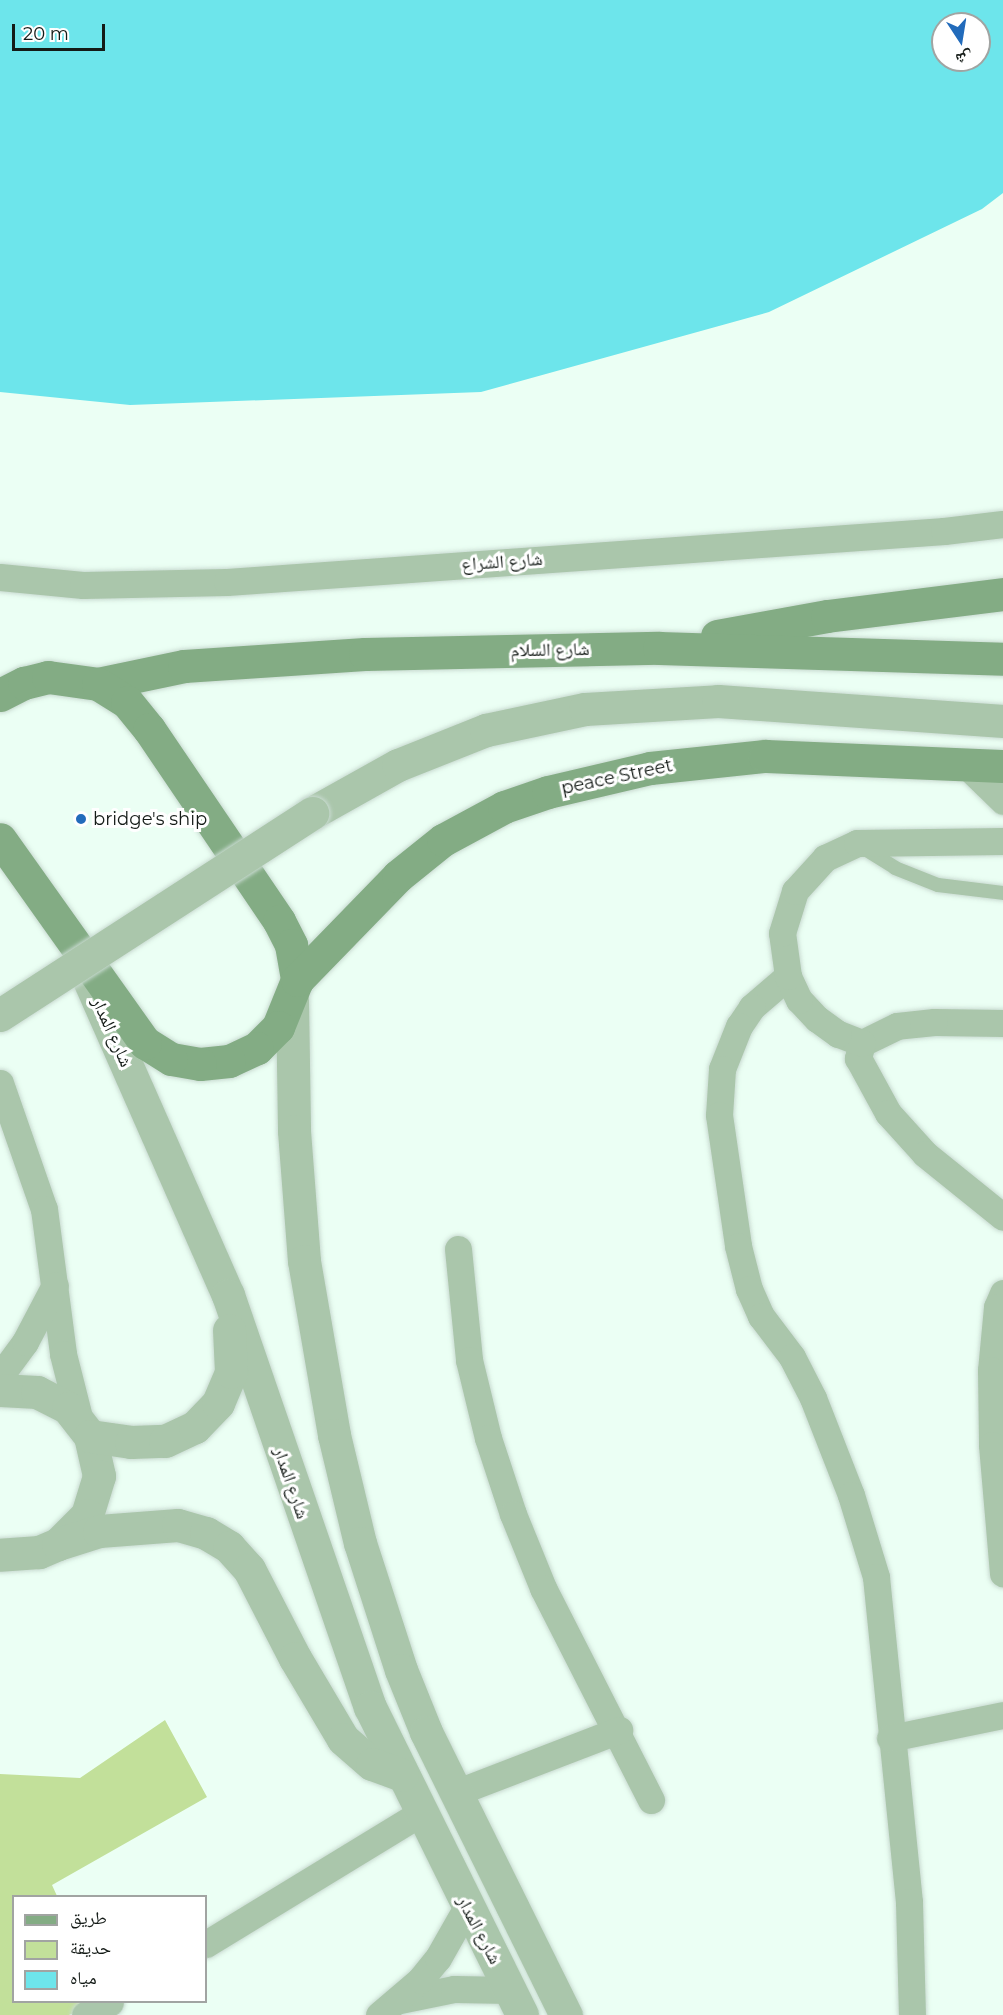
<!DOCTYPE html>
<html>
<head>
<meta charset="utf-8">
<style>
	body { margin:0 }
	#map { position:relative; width:1003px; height:2015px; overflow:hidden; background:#ebfff4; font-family:Montserrat,"Noto Naskh Arabic",sans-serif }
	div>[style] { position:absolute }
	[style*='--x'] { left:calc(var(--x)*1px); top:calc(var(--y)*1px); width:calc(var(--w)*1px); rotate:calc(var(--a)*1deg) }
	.green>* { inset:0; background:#c2e09a }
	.water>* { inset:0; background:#6de5eb }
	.roads { filter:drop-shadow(0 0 2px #c9dbd1) drop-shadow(0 0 2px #c9dbd1) }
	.service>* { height:14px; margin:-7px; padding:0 7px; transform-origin:7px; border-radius:7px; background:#aac6ab }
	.minor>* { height:27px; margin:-13.5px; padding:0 13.5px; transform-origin:13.5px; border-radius:13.5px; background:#aac6ab }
	.tertiary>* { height:33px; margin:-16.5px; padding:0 16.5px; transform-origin:16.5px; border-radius:16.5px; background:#aac6ab }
	.secondary>* { height:33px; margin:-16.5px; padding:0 16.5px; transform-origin:16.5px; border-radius:16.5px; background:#83ac84 }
	.bridges { filter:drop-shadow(0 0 2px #c9dbd1) drop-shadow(0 0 2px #c9dbd1) }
	.tertiary-bridge>* { height:33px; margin:-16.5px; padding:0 16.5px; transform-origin:16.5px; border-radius:16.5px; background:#aac6ab }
	.dots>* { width:16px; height:16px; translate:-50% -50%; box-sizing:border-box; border:3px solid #fff; border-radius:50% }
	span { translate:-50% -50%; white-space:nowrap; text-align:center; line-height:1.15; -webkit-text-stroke:6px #fff; paint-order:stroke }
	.street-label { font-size:18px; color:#141b17 }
	.poi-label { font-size:18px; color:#141b17 }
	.left { translate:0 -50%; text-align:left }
	.legend { position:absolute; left:12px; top:1895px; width:195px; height:108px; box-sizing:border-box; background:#fff; border:2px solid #a1a4a2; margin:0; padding:8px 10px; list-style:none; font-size:18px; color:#141b17 }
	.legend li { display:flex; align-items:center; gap:12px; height:30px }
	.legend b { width:30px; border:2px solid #a1a4a2 }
	.north { position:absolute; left:931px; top:12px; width:60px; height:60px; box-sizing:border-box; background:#fff; border:2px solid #a1a4a2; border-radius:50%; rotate:168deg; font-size:16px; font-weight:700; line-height:24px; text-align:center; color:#141b17 }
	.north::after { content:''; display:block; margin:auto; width:21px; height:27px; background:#226bbb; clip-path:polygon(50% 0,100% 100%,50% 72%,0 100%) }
	.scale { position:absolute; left:12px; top:24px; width:93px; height:27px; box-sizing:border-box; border:3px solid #141b17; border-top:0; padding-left:8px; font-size:18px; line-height:21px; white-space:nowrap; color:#141b17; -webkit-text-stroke:4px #fff; paint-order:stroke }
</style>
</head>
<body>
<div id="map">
	<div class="green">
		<div style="clip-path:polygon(165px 1720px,207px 1797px,52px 1885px,57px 1896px,14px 1896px,14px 2002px,101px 2002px,69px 2015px,0 2015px,0 1774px,80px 1778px)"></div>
	</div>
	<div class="water">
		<div style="clip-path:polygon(evenodd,0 0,1003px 0,1003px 193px,982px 209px,769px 312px,481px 392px,130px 405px,0 392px,0 0,943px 24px,979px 24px,979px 60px,943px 60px,943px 24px)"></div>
	</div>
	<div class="roads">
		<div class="service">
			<div style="--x:862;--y:847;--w:39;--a:32"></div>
			<div style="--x:895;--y:868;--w:46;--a:21.6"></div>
			<div style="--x:938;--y:885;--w:65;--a:7"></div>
		</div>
		<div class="minor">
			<div style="--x:0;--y:577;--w:83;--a:5.5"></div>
			<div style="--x:83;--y:585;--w:144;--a:-1.2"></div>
			<div style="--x:227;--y:582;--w:719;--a:-4.07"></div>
			<div style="--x:944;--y:531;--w:59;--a:-6.8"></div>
			<div style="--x:965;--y:764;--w:53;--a:44.2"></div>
			<div style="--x:788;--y:976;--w:48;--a:139.3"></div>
			<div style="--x:752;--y:1007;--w:23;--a:124"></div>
			<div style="--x:739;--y:1026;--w:46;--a:111.6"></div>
			<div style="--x:722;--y:1069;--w:46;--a:93.7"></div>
			<div style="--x:719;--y:1115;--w:132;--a:81.7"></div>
			<div style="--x:738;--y:1246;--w:44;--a:75.7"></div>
			<div style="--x:749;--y:1289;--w:30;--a:66"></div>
			<div style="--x:761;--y:1316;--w:51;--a:52.9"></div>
			<div style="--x:792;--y:1357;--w:46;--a:62.9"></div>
			<div style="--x:813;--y:1398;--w:104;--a:68.6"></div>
			<div style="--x:851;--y:1495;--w:86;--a:73"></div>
			<div style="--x:876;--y:1577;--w:327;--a:84.2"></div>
			<div style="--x:909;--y:1902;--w:113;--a:88.5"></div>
			<div style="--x:1003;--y:1023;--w:69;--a:-179.2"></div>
			<div style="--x:934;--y:1022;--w:37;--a:174"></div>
			<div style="--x:897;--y:1026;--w:39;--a:154"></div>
			<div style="--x:862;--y:1043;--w:16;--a:105"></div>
			<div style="--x:858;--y:1058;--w:63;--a:61.4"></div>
			<div style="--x:888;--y:1113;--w:55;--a:47.9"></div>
			<div style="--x:925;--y:1154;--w:100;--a:38.9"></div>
			<div style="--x:862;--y:1043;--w:26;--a:-159"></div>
			<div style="--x:838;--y:1034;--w:26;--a:-144"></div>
			<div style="--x:817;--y:1019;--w:26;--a:-133"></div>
			<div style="--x:799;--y:1000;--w:26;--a:-115"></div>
			<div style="--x:788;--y:976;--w:43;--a:-97.9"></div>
			<div style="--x:782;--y:933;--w:44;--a:-72.8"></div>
			<div style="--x:795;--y:891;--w:45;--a:-47.7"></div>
			<div style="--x:825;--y:858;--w:35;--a:-25"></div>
			<div style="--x:857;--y:843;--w:146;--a:-0.8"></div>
			<div style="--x:0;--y:1083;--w:133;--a:70.8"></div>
			<div style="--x:44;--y:1209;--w:146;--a:82.5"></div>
			<div style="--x:63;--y:1354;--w:69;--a:75.8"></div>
			<div style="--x:458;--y:1249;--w:112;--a:84.3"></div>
			<div style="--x:469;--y:1360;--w:80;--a:76.3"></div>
			<div style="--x:488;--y:1438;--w:80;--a:71.8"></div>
			<div style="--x:513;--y:1514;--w:80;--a:67.9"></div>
			<div style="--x:543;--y:1588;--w:238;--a:63"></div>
			<div style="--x:1003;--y:1293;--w:15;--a:113"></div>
			<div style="--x:997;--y:1307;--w:63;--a:95.4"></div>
			<div style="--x:991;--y:1370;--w:75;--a:89.2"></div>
			<div style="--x:992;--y:1445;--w:129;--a:85.1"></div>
			<div style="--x:0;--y:1376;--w:42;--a:-53.7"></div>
			<div style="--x:25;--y:1342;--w:64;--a:-62.2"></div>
			<div style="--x:890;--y:1738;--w:115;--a:-11.5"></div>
			<div style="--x:455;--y:1793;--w:176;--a:-21"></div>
			<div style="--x:206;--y:1944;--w:252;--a:-31.4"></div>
			<div style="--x:400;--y:2000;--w:55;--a:-11.5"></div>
			<div style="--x:454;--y:1989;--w:56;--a:1"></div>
			<div style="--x:85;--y:2015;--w:28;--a:-27"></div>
			<div style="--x:379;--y:2015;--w:54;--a:-40.5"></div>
			<div style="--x:420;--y:1980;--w:28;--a:-51"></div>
			<div style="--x:438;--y:1958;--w:59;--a:-60.4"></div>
		</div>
		<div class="tertiary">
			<div style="--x:312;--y:813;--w:98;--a:-29.2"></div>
			<div style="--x:398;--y:765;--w:95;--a:-21.7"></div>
			<div style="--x:486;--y:730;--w:101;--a:-12"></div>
			<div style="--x:585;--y:709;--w:133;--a:-3.4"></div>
			<div style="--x:718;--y:701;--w:286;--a:4"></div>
			<div style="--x:85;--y:971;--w:354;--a:66.2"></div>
			<div style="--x:228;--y:1295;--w:436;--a:71"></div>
			<div style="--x:370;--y:1707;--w:343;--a:63.7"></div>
			<div style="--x:292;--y:1000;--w:131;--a:89.1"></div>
			<div style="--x:294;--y:1131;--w:130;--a:85.6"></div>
			<div style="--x:304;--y:1261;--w:177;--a:80.2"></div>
			<div style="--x:334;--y:1435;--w:111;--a:76.5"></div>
			<div style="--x:360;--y:1543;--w:133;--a:72.1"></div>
			<div style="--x:401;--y:1670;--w:67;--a:68"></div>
			<div style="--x:426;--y:1732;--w:316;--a:63.7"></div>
			<div style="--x:0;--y:1390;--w:37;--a:3"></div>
			<div style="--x:37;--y:1392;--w:35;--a:27"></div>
			<div style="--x:68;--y:1408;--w:36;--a:52"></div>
			<div style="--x:90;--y:1436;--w:41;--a:77.3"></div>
			<div style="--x:99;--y:1476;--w:41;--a:107.1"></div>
			<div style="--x:87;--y:1515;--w:41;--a:135"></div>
			<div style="--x:58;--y:1544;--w:21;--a:157"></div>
			<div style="--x:39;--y:1552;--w:39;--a:176"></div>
			<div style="--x:90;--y:1436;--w:41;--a:8.3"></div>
			<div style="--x:131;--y:1442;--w:34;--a:-2"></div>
			<div style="--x:165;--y:1441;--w:33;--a:-25"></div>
			<div style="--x:195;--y:1427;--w:33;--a:-46"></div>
			<div style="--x:218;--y:1403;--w:34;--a:-67"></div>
			<div style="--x:231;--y:1372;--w:42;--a:-92.7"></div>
			<div style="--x:58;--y:1544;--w:43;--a:-17.6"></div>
			<div style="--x:99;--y:1531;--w:79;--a:-4.3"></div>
			<div style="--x:178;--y:1525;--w:29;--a:16"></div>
			<div style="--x:206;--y:1533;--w:27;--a:31"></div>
			<div style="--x:229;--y:1547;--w:30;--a:48"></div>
			<div style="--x:249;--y:1569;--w:100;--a:62.7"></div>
			<div style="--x:295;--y:1658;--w:94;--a:59.3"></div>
			<div style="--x:343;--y:1739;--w:38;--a:41"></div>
			<div style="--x:372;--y:1764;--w:32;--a:20"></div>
		</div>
		<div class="secondary">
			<div style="--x:717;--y:636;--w:112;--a:-10.3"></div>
			<div style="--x:827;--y:616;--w:177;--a:-7.1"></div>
			<div style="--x:98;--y:684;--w:88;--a:-11.8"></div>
			<div style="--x:184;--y:666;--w:181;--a:-3.8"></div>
			<div style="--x:365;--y:654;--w:294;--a:-1.2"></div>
			<div style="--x:659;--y:648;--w:344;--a:1.8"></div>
			<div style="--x:0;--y:695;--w:27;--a:-27"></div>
			<div style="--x:24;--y:683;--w:25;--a:-14"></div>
			<div style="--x:48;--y:677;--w:50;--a:8"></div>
			<div style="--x:98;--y:684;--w:34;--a:32"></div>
			<div style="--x:127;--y:702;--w:35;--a:51"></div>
			<div style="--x:149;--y:729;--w:232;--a:55.9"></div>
			<div style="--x:279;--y:921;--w:27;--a:63"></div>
			<div style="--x:291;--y:945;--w:36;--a:80"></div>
			<div style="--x:297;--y:980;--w:51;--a:112"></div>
			<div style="--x:278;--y:1027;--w:30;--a:135"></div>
			<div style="--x:257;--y:1048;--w:31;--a:155"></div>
			<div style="--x:229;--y:1061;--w:29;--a:174"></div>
			<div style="--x:200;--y:1064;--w:29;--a:-170"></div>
			<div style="--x:171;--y:1059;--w:31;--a:-148"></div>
			<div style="--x:145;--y:1043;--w:250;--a:-125.4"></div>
			<div style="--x:297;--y:980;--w:145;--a:-45.8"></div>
			<div style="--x:398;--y:876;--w:58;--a:-38.7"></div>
			<div style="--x:443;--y:840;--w:69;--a:-28.4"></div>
			<div style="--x:504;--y:807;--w:46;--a:-18.8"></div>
			<div style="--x:548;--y:792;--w:105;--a:-13.2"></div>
			<div style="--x:650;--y:768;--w:116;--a:-6"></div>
			<div style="--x:765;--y:756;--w:238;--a:2.4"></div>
		</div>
	</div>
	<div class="bridges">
		<div class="tertiary-bridge">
			<div style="--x:0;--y:1015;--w:372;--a:-32.9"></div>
		</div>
	</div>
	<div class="dots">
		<div style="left:81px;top:819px;background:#226bbb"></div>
	</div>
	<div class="street-label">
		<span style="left:502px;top:562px;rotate:-4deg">شارع الشراع</span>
		<span style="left:550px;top:650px;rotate:-1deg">شارع السلام</span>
		<span style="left:617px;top:777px;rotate:-12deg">peace Street</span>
		<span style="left:112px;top:1032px;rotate:66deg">شارع المدار</span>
		<span style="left:291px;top:1483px;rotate:71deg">شارع المدار</span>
		<span style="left:479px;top:1930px;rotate:62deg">شارع المدار</span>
	</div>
	<div class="poi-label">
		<span class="left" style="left:93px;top:819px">bridge's ship</span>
	</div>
	<ul class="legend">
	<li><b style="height:8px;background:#83ac84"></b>طريق</li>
	<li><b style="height:16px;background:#c2e09a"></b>حديقة</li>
	<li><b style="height:16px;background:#6de5eb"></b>مياه</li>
	</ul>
	<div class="north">ش</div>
	<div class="scale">20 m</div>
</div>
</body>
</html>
